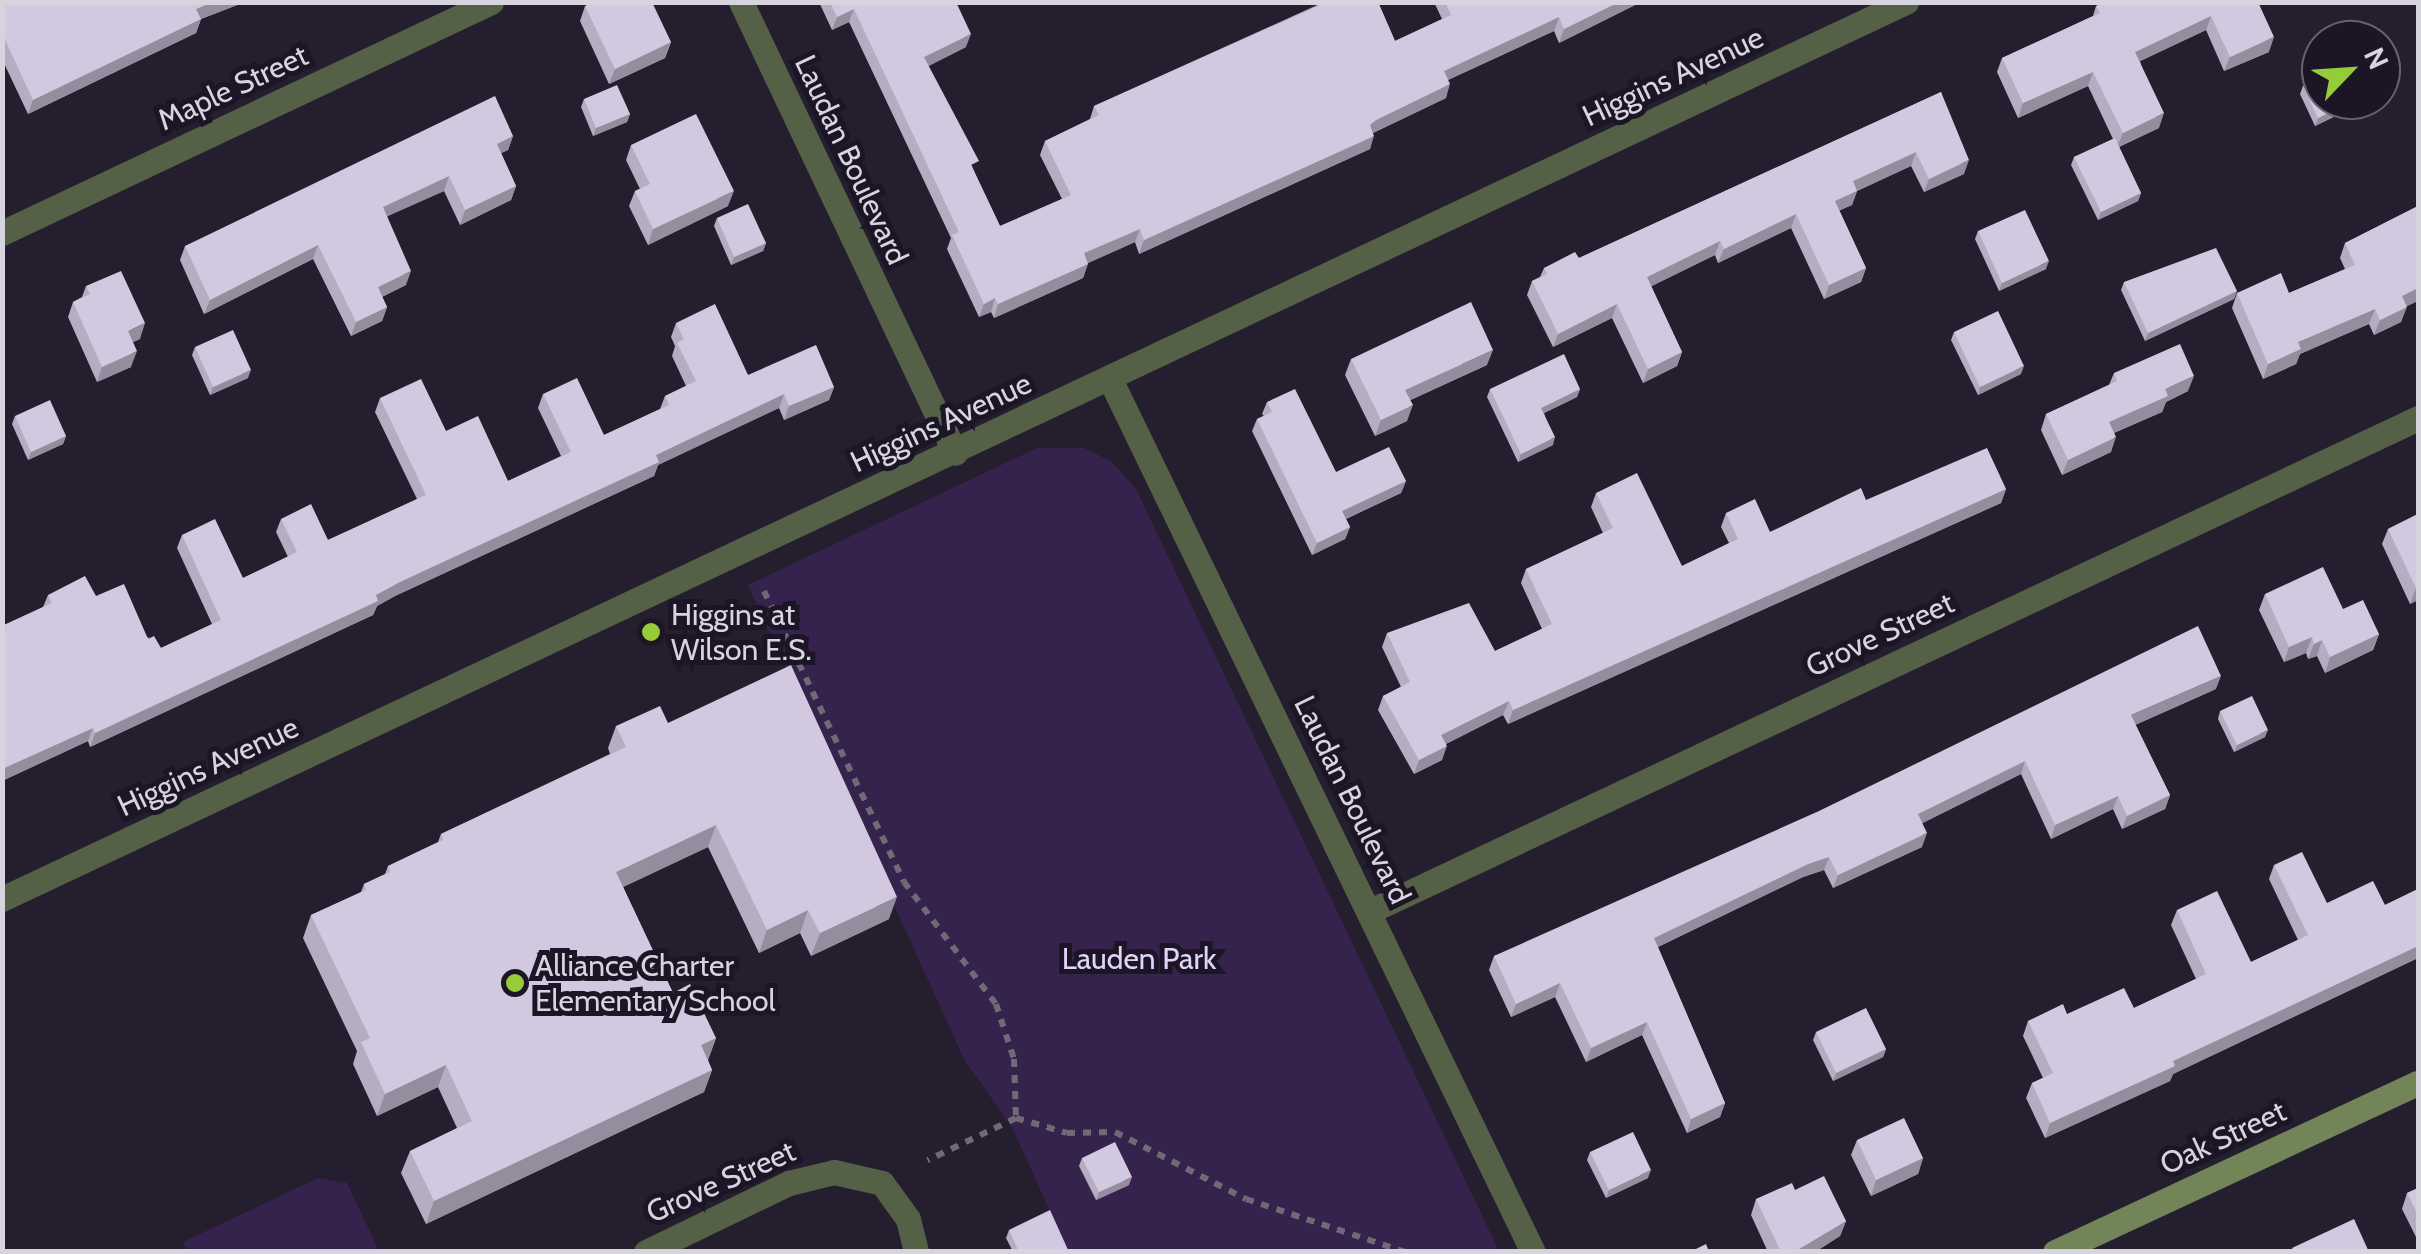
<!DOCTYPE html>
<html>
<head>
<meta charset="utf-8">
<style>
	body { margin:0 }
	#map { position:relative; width:2421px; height:1254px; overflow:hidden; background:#251e2f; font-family:Cabin,sans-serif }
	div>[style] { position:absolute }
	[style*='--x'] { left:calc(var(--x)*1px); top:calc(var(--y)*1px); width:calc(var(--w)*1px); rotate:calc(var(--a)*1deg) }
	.green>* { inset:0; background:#36234d }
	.path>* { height:6px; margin-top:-3px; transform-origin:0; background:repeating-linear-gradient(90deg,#6f6978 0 8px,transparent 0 16px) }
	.street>* { height:25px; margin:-12.5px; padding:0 12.5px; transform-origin:12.5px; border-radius:12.5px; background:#556146 }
	.secondary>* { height:25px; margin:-12.5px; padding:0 12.5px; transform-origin:12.5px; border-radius:12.5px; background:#718559 }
	.wall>* { inset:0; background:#b5adc1 }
	.shaded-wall>* { inset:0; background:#938d9d }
	.building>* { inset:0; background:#d2c9e0 }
	.dots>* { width:28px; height:28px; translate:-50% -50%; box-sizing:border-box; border:5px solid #1b1525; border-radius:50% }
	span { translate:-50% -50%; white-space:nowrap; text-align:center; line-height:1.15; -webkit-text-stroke:10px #1b1525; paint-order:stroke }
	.street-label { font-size:30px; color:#d8d4df }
	.poi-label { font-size:30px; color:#d8d4df }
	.left { translate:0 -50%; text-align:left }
	.park-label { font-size:30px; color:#e1d3f8 }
	.frame { position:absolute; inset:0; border:5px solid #d8d4df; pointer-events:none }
	.north { position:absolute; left:2301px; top:20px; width:100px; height:100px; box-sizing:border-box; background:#1b1525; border:2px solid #67616f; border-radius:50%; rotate:65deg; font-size:28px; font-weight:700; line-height:40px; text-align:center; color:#d8d4df }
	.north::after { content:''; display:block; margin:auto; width:35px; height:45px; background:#96cc39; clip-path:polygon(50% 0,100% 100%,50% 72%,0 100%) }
</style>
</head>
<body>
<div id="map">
	<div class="green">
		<div style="clip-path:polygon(1037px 448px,1084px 448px,1112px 462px,1136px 489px,1499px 1251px,1068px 1251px,1012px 1127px,965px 1061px,748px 585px)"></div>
		<div style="clip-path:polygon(318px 1178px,347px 1183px,379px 1251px,188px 1251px,183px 1242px)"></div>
	</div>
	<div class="path">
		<div style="--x:764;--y:591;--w:323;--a:64.3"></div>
		<div style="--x:904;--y:882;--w:153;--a:53"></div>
		<div style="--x:996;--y:1004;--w:58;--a:71.9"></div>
		<div style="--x:1014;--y:1059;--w:59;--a:88.1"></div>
		<div style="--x:1016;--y:1118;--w:98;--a:154.5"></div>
		<div style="--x:1016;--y:1118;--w:53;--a:16.4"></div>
		<div style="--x:1067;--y:1133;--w:48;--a:-1.2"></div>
		<div style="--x:1115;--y:1132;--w:147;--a:27.1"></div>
		<div style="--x:1246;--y:1199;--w:168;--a:18.4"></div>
	</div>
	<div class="street">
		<div style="--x:741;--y:2;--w:499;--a:64.6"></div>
		<div style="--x:2;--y:233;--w:541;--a:-25.29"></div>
		<div style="--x:1110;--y:379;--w:970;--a:64.15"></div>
		<div style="--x:2;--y:899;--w:2105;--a:-25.23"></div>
		<div style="--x:1370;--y:911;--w:1158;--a:-25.19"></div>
		<div style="--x:646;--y:1252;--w:159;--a:-25.8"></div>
		<div style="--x:789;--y:1183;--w:46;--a:-13.7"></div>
		<div style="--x:834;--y:1172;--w:49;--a:12.9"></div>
		<div style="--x:882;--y:1183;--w:44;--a:54.2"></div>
		<div style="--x:908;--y:1219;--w:34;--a:76"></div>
	</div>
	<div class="secondary">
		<div style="--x:2055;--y:1252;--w:400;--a:-25"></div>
	</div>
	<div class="wall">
		<div style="clip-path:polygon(2px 2px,245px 2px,201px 19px,196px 33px,28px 114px,2px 59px)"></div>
		<div style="clip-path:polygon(819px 2px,956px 2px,966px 47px,928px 66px,975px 173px,1000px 226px,1062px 199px,1040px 155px,1045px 141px,1090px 119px,1094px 106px,1324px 2px,1378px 2px,1395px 41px,1442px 19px,1434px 2px,1641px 2px,1559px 43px,1554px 31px,1448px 80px,1446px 98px,1373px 133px,1370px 149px,1139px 254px,1135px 242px,1088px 263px,1083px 278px,994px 318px,991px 312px,979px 317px,947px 249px,951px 238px,849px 22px,832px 30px)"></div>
		<div style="clip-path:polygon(2258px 2px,2269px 52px,2224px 71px,2206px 30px,2140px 61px,2159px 128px,2119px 147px,2141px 193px,2138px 201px,2098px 220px,2071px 165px,2074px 157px,2113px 139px,2088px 86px,2018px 118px,1997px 72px,2002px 58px,2093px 16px,2096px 6px)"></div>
		<div style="clip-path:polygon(585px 6px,671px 42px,665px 58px,609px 84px,580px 21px)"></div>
		<div style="clip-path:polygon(2303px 86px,2354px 107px,2315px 126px,2300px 94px)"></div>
		<div style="clip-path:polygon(1941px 92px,1964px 174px,1924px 192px,1911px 166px,1857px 191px,1852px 205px,1839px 210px,1866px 268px,1861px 282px,1824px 299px,1791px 228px,1718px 263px,1715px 255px,1651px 286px,1682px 352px,1677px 366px,1643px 383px,1612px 318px,1553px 347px,1527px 295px,1532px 281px,1540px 277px,1544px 268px,1579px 258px)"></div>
		<div style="clip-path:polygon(584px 99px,630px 114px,627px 122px,593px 136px,581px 107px)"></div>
		<div style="clip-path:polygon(513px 136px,508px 150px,501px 153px,516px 186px,511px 200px,460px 225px,444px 191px,387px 216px,406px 285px,382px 297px,387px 307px,382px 321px,351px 336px,313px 259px,204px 314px,180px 260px,185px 246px)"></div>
		<div style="clip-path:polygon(631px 145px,728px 206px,648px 245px,629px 206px,635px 191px,640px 189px,626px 160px)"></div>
		<div style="clip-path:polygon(2418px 206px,2418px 301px,2406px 306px,2401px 322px,2374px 335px,2369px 324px,2300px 354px,2296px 364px,2263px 379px,2232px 308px,2237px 293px,2289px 293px,2345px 269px,2340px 258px,2345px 243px)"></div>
		<div style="clip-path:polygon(717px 218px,766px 243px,763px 251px,731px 265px,714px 226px)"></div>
		<div style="clip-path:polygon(1978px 231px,2046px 269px,1999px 291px,1975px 239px)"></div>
		<div style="clip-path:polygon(2124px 282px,2237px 291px,2234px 299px,2145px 341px,2121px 290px)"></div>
		<div style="clip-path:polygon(86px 286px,140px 339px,133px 342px,131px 367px,97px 382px,68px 317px,73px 302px,82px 297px)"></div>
		<div style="clip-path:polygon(676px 323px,748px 375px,834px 387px,829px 400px,784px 420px,779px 408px,658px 465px,654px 476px,395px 596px,377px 606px,373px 615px,90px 747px,88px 741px,2px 781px,2px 626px,43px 607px,48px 595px,96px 596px,161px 648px,212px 624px,177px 548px,182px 535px,243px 578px,288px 557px,276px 532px,281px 519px,328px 540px,417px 499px,375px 412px,380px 398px,446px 431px,508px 481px,561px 456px,538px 408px,543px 394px,604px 435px,660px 409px,665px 396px,686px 386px,672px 356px,675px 346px,671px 337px)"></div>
		<div style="clip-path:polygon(1954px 332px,2021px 374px,1978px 395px,1951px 340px)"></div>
		<div style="clip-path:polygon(195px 347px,248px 378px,210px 395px,192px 355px)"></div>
		<div style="clip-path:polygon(1351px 359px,1487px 365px,1410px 400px,1407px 421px,1375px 436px,1345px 375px)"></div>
		<div style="clip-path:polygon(2114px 373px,2188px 391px,2166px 402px,2162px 412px,2114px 433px,2111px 452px,2062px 475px,2041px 430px,2046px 414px,2109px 385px)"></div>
		<div style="clip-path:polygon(1490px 389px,1580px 389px,1577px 397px,1544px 413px,1553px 445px,1518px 462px,1487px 397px)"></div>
		<div style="clip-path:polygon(1267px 402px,1336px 472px,1406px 481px,1401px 493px,1346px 519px,1350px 527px,1345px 539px,1312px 555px,1252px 431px,1257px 419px,1264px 416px,1262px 414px)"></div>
		<div style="clip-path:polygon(15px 416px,66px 436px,63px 444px,28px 460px,12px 424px)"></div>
		<div style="clip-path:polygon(2006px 489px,2001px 503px,1508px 724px,1503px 715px,1446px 744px,1442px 760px,1414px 774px,1378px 710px,1383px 696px,1401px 687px,1382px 647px,1387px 633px,1495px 651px,1542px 629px,1521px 583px,1526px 569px,1603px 533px,1591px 507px,1596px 493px,1682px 566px,1729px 543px,1721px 527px,1726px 513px,1770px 532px,1866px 500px)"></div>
		<div style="clip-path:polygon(2418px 514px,2418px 600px,2410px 604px,2382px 544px,2388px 529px)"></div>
		<div style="clip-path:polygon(2265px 594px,2343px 609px,2379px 634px,2373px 650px,2325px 673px,2317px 656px,2308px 659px,2306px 653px,2284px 662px,2259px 610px)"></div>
		<div style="clip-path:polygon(2216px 689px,2135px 725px,2170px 795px,2165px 809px,2122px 829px,2113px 809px,2051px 839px,2021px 774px,1922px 823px,1922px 847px,1833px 888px,1824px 870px,1803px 877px,1658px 947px,1725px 1103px,1720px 1117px,1687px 1133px,1642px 1035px,1586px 1062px,1555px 997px,1511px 1017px,1489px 970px,1494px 956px)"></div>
		<div style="clip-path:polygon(2220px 711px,2265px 737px,2234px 752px,2218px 719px)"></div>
		<div style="clip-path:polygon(668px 723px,889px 919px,811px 956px,800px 933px,759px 953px,708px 847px,623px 887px,673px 993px,716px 1038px,708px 1060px,712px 1070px,704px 1092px,426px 1224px,401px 1173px,410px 1151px,457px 1128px,438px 1087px,377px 1116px,353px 1064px,357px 1051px,303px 938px,311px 915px,361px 892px,364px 884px,385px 874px,388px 866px,438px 842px,441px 834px,610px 754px,608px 748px,616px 726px)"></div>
		<div style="clip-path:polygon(2274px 865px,2327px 903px,2385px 905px,2418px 889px,2418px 958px,2173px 1074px,2170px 1081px,2045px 1138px,2026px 1098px,2032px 1083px,2043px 1078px,2023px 1036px,2028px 1021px,2067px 1014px,2134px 1008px,2196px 979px,2171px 925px,2177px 910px,2251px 962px,2298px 940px,2269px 879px)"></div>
		<div style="clip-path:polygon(1816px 1032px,1886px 1049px,1883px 1057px,1833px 1081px,1813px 1040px)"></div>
		<div style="clip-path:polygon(1857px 1140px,1923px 1158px,1918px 1174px,1871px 1196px,1851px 1155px)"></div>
		<div style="clip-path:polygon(1590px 1152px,1648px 1178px,1606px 1198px,1587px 1160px)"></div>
		<div style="clip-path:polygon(1082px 1158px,1129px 1185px,1096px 1200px,1079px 1166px)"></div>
		<div style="clip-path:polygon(2418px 1188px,2418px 1241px,2402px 1209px,2407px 1193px)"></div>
		<div style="clip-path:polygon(1795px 1190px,1846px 1221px,1840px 1236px,1815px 1252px,1768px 1252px,1751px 1215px,1756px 1199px)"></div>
		<div style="clip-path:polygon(1009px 1230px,1069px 1252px,1013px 1252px,1006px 1238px)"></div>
	</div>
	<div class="shaded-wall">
		<div style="clip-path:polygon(213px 2px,245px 2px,201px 19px,196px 33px,28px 114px,33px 100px,196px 9px)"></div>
		<div style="clip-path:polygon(1619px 2px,1641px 2px,1559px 43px,1564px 29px)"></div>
		<div style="clip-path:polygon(854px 9px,849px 22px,832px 30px,837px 17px)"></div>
		<div style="clip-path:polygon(2211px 16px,2206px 30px,2130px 66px,2135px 52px)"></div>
		<div style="clip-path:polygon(1559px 17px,1554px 31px,1439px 84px,1444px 71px)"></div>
		<div style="clip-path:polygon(971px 34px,966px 47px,919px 71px,924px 57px)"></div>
		<div style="clip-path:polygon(2274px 37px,2269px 52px,2224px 71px,2230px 57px)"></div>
		<div style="clip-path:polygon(671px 42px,665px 58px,609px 84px,615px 69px)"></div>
		<div style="clip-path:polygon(2391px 63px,2388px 71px,2381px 74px,2381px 67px)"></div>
		<div style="clip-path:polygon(2093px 72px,2088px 86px,2018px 118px,2023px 103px)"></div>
		<div style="clip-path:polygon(1450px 84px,1446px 98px,1371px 134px,1370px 125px,1376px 120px)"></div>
		<div style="clip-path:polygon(2356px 100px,2354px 107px,2315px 126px,2318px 118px)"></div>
		<div style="clip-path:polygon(2164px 113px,2159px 128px,2117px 147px,2123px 133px)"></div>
		<div style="clip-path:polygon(630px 114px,627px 122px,593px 136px,596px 128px)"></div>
		<div style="clip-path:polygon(513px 136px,508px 150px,491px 158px,497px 144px)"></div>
		<div style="clip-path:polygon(1374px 136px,1370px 149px,1139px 254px,1144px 240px)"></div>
		<div style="clip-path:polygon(1916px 152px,1911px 166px,1857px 191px,1852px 205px,1830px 215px,1835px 201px,1853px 181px)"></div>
		<div style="clip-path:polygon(1969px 160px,1964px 174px,1924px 192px,1929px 179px)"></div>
		<div style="clip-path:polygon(449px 176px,444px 191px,377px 221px,383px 207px)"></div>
		<div style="clip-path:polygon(516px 186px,511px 200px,460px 225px,465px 210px)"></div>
		<div style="clip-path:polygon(734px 191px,728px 206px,648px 245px,653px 229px)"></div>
		<div style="clip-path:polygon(2141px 193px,2138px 201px,2098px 220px,2101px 212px)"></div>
		<div style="clip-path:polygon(1796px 214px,1791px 228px,1718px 263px,1724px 249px)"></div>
		<div style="clip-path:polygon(1140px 229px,1135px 242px,1079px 267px,1084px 253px)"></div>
		<div style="clip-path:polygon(1720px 241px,1715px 255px,1642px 291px,1647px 277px)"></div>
		<div style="clip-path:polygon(766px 243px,763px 251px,731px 265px,734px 257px)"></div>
		<div style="clip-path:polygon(318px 245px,313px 259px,204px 314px,210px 300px)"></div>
		<div style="clip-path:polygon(2049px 261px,2046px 269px,1999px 291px,2002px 283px)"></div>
		<div style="clip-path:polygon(1088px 264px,1083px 278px,994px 318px,998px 304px)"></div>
		<div style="clip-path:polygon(1866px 268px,1861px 282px,1824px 299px,1829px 285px)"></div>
		<div style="clip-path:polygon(411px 271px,406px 285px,372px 301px,378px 287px)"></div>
		<div style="clip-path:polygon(2418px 288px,2418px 301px,2397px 311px,2402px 296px)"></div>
		<div style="clip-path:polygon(2237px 291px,2234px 299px,2145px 341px,2148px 333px)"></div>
		<div style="clip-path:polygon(995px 298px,991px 312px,979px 317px,984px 304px)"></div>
		<div style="clip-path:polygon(1617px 304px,1612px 318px,1553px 347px,1558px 334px)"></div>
		<div style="clip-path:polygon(387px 307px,382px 321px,351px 336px,356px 322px)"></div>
		<div style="clip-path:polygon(2407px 307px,2401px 322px,2374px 335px,2380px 320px)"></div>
		<div style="clip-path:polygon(2375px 309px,2369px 324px,2300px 354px,2296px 364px,2263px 379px,2268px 364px,2298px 342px)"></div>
		<div style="clip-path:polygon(145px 323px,140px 339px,123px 347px,128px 331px)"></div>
		<div style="clip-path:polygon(1493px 350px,1487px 365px,1400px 405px,1405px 390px)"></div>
		<div style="clip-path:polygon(137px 351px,131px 367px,97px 382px,102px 367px)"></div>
		<div style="clip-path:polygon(1682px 352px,1677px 366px,1643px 383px,1648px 369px)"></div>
		<div style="clip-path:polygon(2024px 366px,2021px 374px,1978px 395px,1980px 387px)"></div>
		<div style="clip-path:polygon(251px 370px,248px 378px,210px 395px,213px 387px)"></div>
		<div style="clip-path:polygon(2194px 376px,2188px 391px,2166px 402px,2162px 412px,2104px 437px,2109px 422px,2165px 389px)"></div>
		<div style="clip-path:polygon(834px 387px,829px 400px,784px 420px,789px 406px)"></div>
		<div style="clip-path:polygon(1580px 389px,1577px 397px,1538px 416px,1541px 408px)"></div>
		<div style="clip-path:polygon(784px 394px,779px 408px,658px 465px,654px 476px,395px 596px,377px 606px,373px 615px,90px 747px,95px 733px,656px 455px)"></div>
		<div style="clip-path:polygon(1413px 405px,1407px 421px,1375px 436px,1381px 420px)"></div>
		<div style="clip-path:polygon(66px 436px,63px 444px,28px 460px,31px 452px)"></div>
		<div style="clip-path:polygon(1555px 437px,1553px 445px,1518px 462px,1521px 454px)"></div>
		<div style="clip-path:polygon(2116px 437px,2111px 452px,2062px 475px,2068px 460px)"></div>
		<div style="clip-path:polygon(1406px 481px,1401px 493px,1338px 522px,1342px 511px)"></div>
		<div style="clip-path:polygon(2006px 489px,2001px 503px,1508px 724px,1513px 710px)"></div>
		<div style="clip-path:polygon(1350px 527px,1345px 539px,1312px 555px,1317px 543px)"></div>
		<div style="clip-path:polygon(2418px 587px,2418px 600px,2410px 604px,2416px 588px)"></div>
		<div style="clip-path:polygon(2379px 634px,2373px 650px,2325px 673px,2330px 657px)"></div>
		<div style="clip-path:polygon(2312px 637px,2306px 653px,2284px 662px,2289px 647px)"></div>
		<div style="clip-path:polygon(2322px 640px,2317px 656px,2308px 659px,2314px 644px)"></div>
		<div style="clip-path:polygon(2221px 676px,2216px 689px,2126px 729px,2131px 715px)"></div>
		<div style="clip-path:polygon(1509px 701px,1503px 715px,1436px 749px,1441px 735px)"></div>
		<div style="clip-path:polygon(93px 728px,88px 741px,2px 781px,2px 769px)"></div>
		<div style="clip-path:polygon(2268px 730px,2265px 737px,2234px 752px,2237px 745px)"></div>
		<div style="clip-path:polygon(1447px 746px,1442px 760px,1414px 774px,1419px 760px)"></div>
		<div style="clip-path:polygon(2025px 761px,2021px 774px,1913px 828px,1918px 814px)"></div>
		<div style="clip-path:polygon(2170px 795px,2165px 809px,2122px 829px,2127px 816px)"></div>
		<div style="clip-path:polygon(2118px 796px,2113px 809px,2051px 839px,2055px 825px)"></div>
		<div style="clip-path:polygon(716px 825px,708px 847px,608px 894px,616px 872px)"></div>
		<div style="clip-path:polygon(1927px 833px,1922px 847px,1833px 888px,1838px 875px)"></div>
		<div style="clip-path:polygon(1829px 857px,1824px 870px,1803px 877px,1649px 951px,1654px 938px,1808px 864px)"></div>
		<div style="clip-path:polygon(897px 897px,889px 919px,811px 956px,820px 933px)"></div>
		<div style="clip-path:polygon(808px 910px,800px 933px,759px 953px,767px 930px)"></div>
		<div style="clip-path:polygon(2418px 946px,2418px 958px,2173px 1074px,2170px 1081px,2045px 1138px,2050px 1123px,2173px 1061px)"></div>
		<div style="clip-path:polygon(1560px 983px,1555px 997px,1511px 1017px,1516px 1004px)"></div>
		<div style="clip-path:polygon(1647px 1022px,1642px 1035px,1586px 1062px,1591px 1048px)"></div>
		<div style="clip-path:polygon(716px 1038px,708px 1060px,701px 1045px)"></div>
		<div style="clip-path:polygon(1886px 1049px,1883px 1057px,1833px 1081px,1836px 1073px)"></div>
		<div style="clip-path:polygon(446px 1065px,438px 1087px,377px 1116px,385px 1094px)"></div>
		<div style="clip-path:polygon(712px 1070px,704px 1092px,426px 1224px,434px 1201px)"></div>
		<div style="clip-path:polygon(1725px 1103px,1720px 1117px,1687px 1133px,1691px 1119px)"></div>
		<div style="clip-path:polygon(1923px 1158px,1918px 1174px,1871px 1196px,1876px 1180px)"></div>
		<div style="clip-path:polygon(1651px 1170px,1648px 1178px,1606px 1198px,1609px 1190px)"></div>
		<div style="clip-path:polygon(1132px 1177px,1129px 1185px,1096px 1200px,1099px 1192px)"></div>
		<div style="clip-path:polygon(1846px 1221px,1840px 1236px,1815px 1252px,1794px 1252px)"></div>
	</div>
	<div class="building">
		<div style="clip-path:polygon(2px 2px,213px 2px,196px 9px,201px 19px,33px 100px,2px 33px)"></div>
		<div style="clip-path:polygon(593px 2px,652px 2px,671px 42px,615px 69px,585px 6px)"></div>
		<div style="clip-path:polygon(830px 2px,956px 2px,971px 34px,924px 57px,979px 161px,971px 165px,1000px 226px,1071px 195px,1045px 141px,1099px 115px,1094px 106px,1327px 2px,1378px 2px,1395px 41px,1451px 15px,1445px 2px,1619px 2px,1564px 29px,1559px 17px,1444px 71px,1450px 84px,1376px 120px,1370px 125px,1374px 136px,1144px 240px,1140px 229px,1084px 253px,1088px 264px,998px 304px,995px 298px,984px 304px,952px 235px,959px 232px,854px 9px,837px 17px)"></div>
		<div style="clip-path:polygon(2104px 2px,2258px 2px,2274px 37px,2230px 57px,2211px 16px,2135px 52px,2164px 113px,2123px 133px,2093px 72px,2023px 103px,2002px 58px,2100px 13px,2096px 6px)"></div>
		<div style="clip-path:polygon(2376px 29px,2380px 40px,2352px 40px)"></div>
		<div style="clip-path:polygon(2381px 41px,2391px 63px,2381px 67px)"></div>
		<div style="clip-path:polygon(2321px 77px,2321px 100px,2355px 100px,2318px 118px,2303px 86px)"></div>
		<div style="clip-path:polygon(617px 85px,630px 114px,596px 128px,584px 99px)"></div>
		<div style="clip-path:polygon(1941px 92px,1969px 160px,1929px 179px,1916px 152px,1853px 181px,1857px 191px,1835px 201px,1866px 268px,1829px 285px,1796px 214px,1724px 249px,1720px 241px,1647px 277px,1682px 352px,1648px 369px,1617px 304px,1558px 334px,1532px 281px,1547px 274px,1544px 268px,1575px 252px,1579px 258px)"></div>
		<div style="clip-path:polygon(495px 96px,513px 136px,497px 144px,516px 186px,465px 210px,449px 176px,383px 207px,411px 271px,378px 287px,387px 307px,356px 322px,318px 245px,210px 300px,185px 246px)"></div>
		<div style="clip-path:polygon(696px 114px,734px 191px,653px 229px,635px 191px,650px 184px,631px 145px)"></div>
		<div style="clip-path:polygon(2115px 138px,2141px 193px,2101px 212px,2074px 157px)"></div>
		<div style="clip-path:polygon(748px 204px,766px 243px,734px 257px,717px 218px)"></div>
		<div style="clip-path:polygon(2418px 206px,2418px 288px,2402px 296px,2407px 307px,2380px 320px,2375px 309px,2298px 342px,2301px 349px,2268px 364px,2237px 293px,2281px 273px,2289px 293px,2355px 265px,2345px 243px)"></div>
		<div style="clip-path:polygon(2025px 210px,2049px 261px,2002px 283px,1978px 231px)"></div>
		<div style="clip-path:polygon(2216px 248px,2237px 291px,2148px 333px,2124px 282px)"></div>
		<div style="clip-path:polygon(121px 271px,145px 323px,128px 331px,137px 351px,102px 367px,73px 302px,90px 294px,86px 286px)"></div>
		<div style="clip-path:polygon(1471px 302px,1493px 350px,1405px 390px,1413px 405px,1381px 420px,1351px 359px)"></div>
		<div style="clip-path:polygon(715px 304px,748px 375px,816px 345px,834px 387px,789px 406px,784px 394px,656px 455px,659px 462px,400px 582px,376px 595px,378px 601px,95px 733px,93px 728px,2px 769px,2px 694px,5px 693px,2px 689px,2px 626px,52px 603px,48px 595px,85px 576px,96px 596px,124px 584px,148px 639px,154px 636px,161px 648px,221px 620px,182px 535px,215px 519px,243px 578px,297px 552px,281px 519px,311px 504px,328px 540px,426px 495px,380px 398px,421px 379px,446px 431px,478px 416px,508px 481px,571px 452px,543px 394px,577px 378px,604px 435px,669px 405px,665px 396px,696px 381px,677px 343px,684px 339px,676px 323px)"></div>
		<div style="clip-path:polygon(1998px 311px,2024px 366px,1980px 387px,1954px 332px)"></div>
		<div style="clip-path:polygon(233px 330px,251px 370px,213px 387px,195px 347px)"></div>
		<div style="clip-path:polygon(2180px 344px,2194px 376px,2165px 389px,2168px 396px,2109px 422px,2116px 437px,2068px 460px,2046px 414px,2117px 381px,2114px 373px)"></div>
		<div style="clip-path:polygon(1564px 354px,1580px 389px,1541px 408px,1555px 437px,1521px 454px,1490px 389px)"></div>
		<div style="clip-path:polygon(1295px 389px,1336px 472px,1389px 447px,1406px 481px,1342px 511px,1350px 527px,1317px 543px,1257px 419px,1272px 412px,1267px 402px)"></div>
		<div style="clip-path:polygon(50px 400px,66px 436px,31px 452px,15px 416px)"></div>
		<div style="clip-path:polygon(1987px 448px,2006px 489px,1513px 710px,1509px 701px,1441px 735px,1447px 746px,1419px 760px,1383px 696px,1410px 682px,1387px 633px,1469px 603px,1495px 651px,1552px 624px,1526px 569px,1613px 528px,1596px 493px,1637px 473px,1682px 566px,1738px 539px,1726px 513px,1755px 499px,1770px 532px,1861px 488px,1866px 500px)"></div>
		<div style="clip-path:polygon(2418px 514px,2418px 587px,2416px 588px,2388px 529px)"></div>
		<div style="clip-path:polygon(2323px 567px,2343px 609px,2363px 600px,2379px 634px,2330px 657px,2322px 640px,2314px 644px,2312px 637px,2289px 647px,2265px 594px)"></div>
		<div style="clip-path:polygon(2198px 626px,2221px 676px,2131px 715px,2170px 795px,2127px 816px,2118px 796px,2055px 825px,2025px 761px,1918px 814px,1927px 833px,1838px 875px,1829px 857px,1808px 864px,1654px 938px,1725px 1103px,1691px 1119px,1647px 1022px,1591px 1048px,1560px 983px,1516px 1004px,1494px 956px,1819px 811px)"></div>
		<div style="clip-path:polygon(791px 665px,897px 897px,820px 933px,808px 910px,767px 930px,716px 825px,616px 872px,673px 993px,690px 984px,716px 1038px,701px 1045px,712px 1070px,434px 1201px,410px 1151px,472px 1121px,446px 1065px,385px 1094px,361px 1042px,370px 1038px,311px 915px,366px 890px,364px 884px,390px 872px,388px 866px,443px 840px,441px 834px,626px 747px,616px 726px,660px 706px,668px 723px)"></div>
		<div style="clip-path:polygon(2252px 696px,2268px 730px,2237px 745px,2220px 711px)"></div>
		<div style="clip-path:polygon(2302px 852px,2327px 903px,2373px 881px,2385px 905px,2418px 889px,2418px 946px,2173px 1061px,2175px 1066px,2050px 1123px,2032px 1083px,2053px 1073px,2028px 1021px,2063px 1004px,2067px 1014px,2124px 988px,2134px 1008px,2206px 974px,2177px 910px,2217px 891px,2251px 962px,2308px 935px,2274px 865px)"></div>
		<div style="clip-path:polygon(1866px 1008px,1886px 1049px,1836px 1073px,1816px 1032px)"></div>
		<div style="clip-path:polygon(1904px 1118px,1923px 1158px,1876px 1180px,1857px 1140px)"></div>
		<div style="clip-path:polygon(1633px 1132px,1651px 1170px,1609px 1190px,1590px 1152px)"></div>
		<div style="clip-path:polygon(1115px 1142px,1132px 1177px,1099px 1192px,1082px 1158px)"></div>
		<div style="clip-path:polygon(1824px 1176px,1846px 1221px,1794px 1252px,1781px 1252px,1756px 1199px,1792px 1183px,1795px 1190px)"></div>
		<div style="clip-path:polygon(2418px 1188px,2418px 1215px,2407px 1193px)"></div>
		<div style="clip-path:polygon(1050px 1210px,1069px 1252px,1019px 1252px,1009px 1230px)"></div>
		<div style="clip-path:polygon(2354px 1219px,2369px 1252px,2294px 1252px,2292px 1248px)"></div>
		<div style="clip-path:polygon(1706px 1244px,1709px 1252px,1690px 1252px)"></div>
	</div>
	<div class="dots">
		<div style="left:651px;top:632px;background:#96cc39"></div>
		<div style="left:515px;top:983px;background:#96cc39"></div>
	</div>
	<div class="street-label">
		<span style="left:1673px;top:77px;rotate:-25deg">Higgins Avenue</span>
		<span style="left:233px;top:88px;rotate:-25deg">Maple Street</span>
		<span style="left:851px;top:160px;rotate:65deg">Laudan Boulevard</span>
		<span style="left:941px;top:423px;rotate:-25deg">Higgins Avenue</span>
		<span style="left:1880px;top:635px;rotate:-25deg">Grove Street</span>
		<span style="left:208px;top:767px;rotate:-25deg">Higgins Avenue</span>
		<span style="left:1352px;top:800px;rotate:64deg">Laudan Boulevard</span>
		<span style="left:2223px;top:1138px;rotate:-25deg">Oak Street</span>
		<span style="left:721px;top:1182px;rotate:-24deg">Grove Street</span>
	</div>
	<div class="poi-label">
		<span class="left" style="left:671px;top:632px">Higgins at<br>Wilson E.S.</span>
		<span class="left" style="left:535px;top:983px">Alliance Charter<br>Elementary School</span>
	</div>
	<div class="park-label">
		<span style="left:1139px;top:959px">Lauden Park</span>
	</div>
	<div class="frame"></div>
	<div class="north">N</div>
</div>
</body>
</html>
